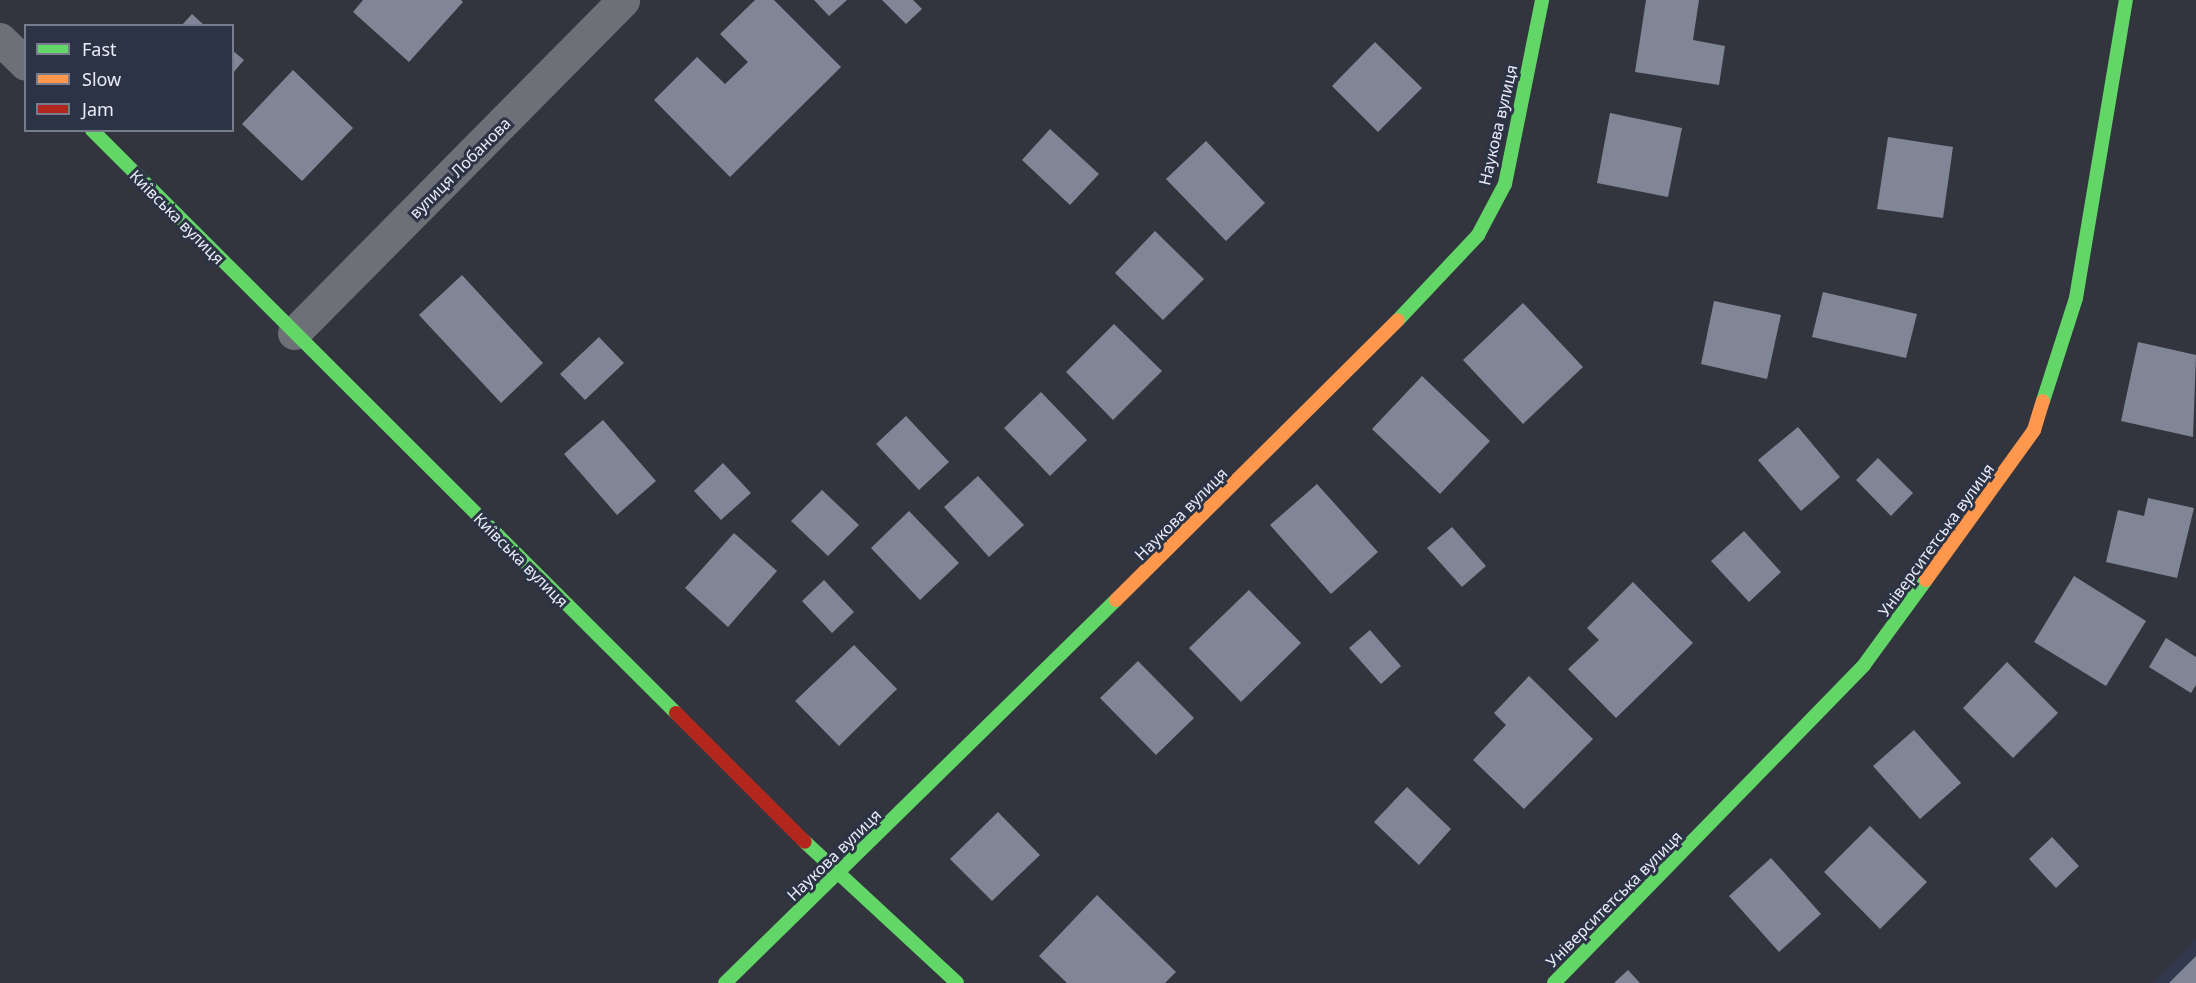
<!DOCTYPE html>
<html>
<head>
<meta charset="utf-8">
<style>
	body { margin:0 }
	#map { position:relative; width:2196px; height:983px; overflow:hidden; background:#32353e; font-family:"Noto Sans",sans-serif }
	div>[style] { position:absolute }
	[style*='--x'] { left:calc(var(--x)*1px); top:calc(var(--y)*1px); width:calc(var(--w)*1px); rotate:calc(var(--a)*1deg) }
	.built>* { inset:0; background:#32394e }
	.building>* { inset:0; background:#808695 }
	.street>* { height:33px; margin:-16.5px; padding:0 16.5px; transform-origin:16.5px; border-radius:16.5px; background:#6d7077 }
	.fast>* { height:14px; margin:-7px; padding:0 7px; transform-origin:7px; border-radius:7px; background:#63d668 }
	.slow>* { height:14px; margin:-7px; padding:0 7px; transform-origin:7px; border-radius:7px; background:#ff974d }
	.jam>* { height:14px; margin:-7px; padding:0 7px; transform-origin:7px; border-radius:7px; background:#b3261e }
	span { translate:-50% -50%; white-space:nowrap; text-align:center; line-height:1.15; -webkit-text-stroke:6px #2c3344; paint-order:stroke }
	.street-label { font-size:16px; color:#e8ecf8 }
	.legend { position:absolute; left:24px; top:24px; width:210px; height:108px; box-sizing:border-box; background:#2c3344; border:2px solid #777d8c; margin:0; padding:8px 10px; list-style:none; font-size:18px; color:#e8ecf8 }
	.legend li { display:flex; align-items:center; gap:12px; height:30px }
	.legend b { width:30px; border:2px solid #777d8c }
</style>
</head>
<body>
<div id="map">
	<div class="built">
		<div style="clip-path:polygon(2196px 939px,2196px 983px,2152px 983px)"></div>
	</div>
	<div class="building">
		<div style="clip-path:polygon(363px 0,461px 0,463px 2px,409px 62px,353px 12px)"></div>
		<div style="clip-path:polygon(755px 0,774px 0,841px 67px,730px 177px,654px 100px,697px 57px,725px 84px,748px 62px,720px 34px)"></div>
		<div style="clip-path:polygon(814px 0,847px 0,829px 16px)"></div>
		<div style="clip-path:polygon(882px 0,913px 0,922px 9px,906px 24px)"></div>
		<div style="clip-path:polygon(1646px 0,1699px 0,1693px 40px,1725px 46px,1719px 85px,1635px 72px)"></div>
		<div style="clip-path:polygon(192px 14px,205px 26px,181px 26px)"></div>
		<div style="clip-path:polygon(1375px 42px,1422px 88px,1378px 132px,1332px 86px)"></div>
		<div style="clip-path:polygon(232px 50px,244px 60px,232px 74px)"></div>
		<div style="clip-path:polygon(293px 70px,353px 128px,302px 181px,242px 124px)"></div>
		<div style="clip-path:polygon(1610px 113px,1682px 128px,1668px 197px,1597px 183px)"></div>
		<div style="clip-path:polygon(1050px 129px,1099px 174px,1070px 205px,1022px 160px)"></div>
		<div style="clip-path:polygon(1888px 137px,1953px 147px,1943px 218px,1877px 209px)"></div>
		<div style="clip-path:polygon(1206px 141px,1265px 203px,1226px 241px,1166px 179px)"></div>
		<div style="clip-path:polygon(1155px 231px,1204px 279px,1163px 320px,1115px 273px)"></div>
		<div style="clip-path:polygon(462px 275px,543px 363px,501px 403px,419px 315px)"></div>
		<div style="clip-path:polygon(1823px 292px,1917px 314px,1906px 358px,1812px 337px)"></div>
		<div style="clip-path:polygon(1714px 301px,1781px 315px,1767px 379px,1701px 364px)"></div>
		<div style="clip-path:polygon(1523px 303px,1583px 367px,1523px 424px,1463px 360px)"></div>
		<div style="clip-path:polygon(1114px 324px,1162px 371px,1113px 420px,1066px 372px)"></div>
		<div style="clip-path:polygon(599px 337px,624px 363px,585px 400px,560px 374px)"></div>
		<div style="clip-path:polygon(2138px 342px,2196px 355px,2193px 437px,2121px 421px)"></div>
		<div style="clip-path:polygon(1422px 376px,1490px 441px,1440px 494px,1372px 429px)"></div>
		<div style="clip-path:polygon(1041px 392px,1087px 440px,1050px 476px,1004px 428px)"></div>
		<div style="clip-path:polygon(906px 416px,949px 462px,919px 490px,876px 444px)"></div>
		<div style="clip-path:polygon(603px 420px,656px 481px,617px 515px,564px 454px)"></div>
		<div style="clip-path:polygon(1798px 427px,1840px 477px,1801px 511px,1758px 460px)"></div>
		<div style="clip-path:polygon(1878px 458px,1913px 493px,1891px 516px,1856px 480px)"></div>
		<div style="clip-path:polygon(723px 463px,751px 493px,721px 520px,694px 491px)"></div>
		<div style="clip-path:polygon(978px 476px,1024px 525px,989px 557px,944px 507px)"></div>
		<div style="clip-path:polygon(1317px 484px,1378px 552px,1331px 594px,1270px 525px)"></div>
		<div style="clip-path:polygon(822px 490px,859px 525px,828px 556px,791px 521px)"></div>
		<div style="clip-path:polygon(2148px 498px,2194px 508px,2177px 578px,2106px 562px,2118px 510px,2144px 516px)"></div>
		<div style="clip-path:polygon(909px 511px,959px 563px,920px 600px,871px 548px)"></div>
		<div style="clip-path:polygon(1452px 527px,1486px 566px,1462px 587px,1427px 548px)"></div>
		<div style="clip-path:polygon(1744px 531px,1781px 572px,1749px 602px,1711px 561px)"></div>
		<div style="clip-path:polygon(734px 533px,777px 571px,728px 627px,685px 588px)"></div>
		<div style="clip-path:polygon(2074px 576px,2146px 621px,2106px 686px,2034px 642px)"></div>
		<div style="clip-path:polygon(824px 580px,854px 612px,832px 633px,802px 601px)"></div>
		<div style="clip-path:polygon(1633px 582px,1693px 643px,1616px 718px,1568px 669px,1599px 640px,1587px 628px)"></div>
		<div style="clip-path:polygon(1249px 590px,1301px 643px,1241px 702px,1189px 648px)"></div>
		<div style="clip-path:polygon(1370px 630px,1401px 666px,1381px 684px,1349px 648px)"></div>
		<div style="clip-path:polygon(2166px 638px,2196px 657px,2196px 685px,2191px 693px,2149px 667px)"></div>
		<div style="clip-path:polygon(854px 645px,897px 689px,839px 746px,795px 701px)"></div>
		<div style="clip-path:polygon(1138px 661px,1194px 718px,1156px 755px,1100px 698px)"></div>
		<div style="clip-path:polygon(2007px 662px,2058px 713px,2013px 758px,1963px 708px)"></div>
		<div style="clip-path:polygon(1529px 676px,1593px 739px,1524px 809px,1473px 760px,1506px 725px,1494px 713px)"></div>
		<div style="clip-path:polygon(1914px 730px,1961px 783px,1920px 819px,1873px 766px)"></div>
		<div style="clip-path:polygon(1407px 787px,1451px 829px,1419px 865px,1374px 822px)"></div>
		<div style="clip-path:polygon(998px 812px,1040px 855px,992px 901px,950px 859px)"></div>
		<div style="clip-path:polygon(1870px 826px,1927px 882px,1880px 929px,1824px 872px)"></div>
		<div style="clip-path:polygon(2052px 837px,2079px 866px,2056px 888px,2029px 859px)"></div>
		<div style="clip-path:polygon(1771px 858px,1821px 914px,1779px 952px,1729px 896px)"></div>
		<div style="clip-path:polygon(1097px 895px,1176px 972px,1165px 983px,1067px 983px,1039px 956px)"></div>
		<div style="clip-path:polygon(2196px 956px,2196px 983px,2169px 983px)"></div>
		<div style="clip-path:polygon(1628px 970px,1640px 983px,1614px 983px)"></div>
	</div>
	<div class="street">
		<div style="--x:0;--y:39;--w:36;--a:44"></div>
		<div style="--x:294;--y:333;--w:468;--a:-45.3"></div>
	</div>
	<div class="fast">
		<div style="--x:92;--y:130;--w:825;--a:44.95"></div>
		<div style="--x:1398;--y:320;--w:117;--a:-46.7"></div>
		<div style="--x:1478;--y:235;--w:58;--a:-62.1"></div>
		<div style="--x:1505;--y:184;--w:188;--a:-78.6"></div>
		<div style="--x:2043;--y:401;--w:108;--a:-72.2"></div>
		<div style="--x:2076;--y:298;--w:302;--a:-80.5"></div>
		<div style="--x:805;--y:842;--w:207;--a:42.8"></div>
		<div style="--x:725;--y:983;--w:547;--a:-44.41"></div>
		<div style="--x:1554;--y:983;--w:444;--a:-45.7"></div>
		<div style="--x:1864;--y:665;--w:105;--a:-53.9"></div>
	</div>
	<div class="slow">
		<div style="--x:1926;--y:580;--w:185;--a:-54.2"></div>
		<div style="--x:2034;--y:430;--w:30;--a:-73"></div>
		<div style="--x:1116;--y:600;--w:397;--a:-44.8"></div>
	</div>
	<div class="jam">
		<div style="--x:676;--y:713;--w:182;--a:45"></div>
	</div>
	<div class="street-label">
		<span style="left:1498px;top:125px;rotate:-77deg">Наукова вулиця</span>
		<span style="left:460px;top:168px;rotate:-45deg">вулиця Лобанова</span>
		<span style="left:177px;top:217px;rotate:45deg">Київська вулиця</span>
		<span style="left:1181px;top:514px;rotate:-45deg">Наукова вулиця</span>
		<span style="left:1936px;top:540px;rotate:-54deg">Університетська вулиця</span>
		<span style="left:521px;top:560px;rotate:45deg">Київська вулиця</span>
		<span style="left:834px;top:855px;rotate:-44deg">Наукова вулиця</span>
		<span style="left:1614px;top:899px;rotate:-45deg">Університетська вулиця</span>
	</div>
	<ul class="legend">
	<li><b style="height:8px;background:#63d668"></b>Fast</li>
	<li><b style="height:8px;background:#ff974d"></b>Slow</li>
	<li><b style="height:8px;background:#b3261e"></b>Jam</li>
	</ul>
</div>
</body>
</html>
